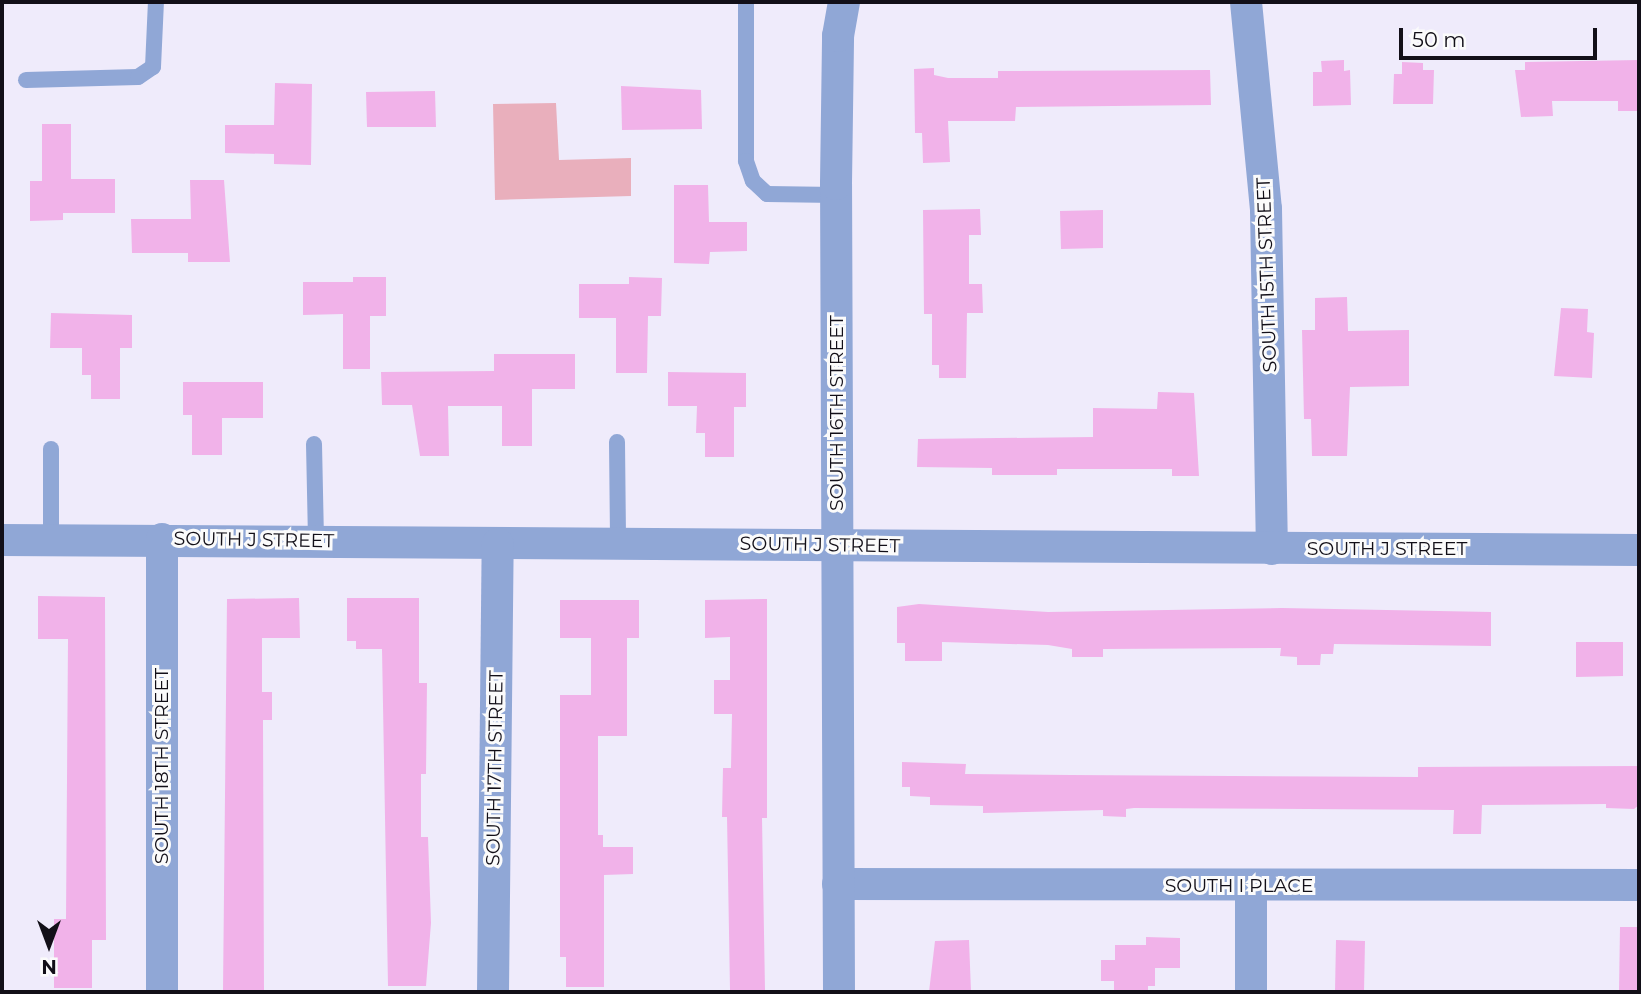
<!DOCTYPE html>
<html>
<head>
<meta charset="utf-8">
<style>
	body { margin:0 }
	#map { position:relative; width:1641px; height:994px; overflow:hidden; background:#efebfb; font-family:Montserrat,sans-serif }
	div>[style] { position:absolute }
	[style*='--x'] { left:calc(var(--x)*1px); top:calc(var(--y)*1px); width:calc(var(--w)*1px); rotate:calc(var(--a)*1deg) }
	.green>* { inset:0; background:#e9afbc }
	.building>* { inset:0; background:#f1b2e9 }
	.service>* { height:16px; margin:-8px; padding:0 8px; transform-origin:8px; border-radius:8px; background:#90a7d6 }
	.minor>* { height:32px; margin:-16px; padding:0 16px; transform-origin:16px; border-radius:16px; background:#90a7d6 }
	span { translate:-50% -50%; white-space:nowrap; text-align:center; line-height:1.15; -webkit-text-stroke:6px #fbfbfb; paint-order:stroke }
	.street-label { font-size:19px; color:#120f18 }
	.frame { position:absolute; inset:0; border:4px solid #120f18; pointer-events:none }
	.north { position:absolute; left:14px; top:910px; width:70px; height:70px; -webkit-text-stroke:5px #fbfbfb; paint-order:stroke; rotate:180deg; font-size:19px; font-weight:700; line-height:28px; text-align:center; color:#120f18 }
	.north::after { content:''; display:block; margin:auto; width:24px; height:32px; background:#120f18; clip-path:polygon(50% 0,100% 100%,50% 72%,0 100%) }
	.scale { position:absolute; left:1399px; top:28px; width:198px; height:32px; box-sizing:border-box; border:4px solid #120f18; border-top:0; padding-left:9px; font-size:21px; line-height:24px; white-space:nowrap; color:#120f18; -webkit-text-stroke:5px #fbfbfb; paint-order:stroke }
</style>
</head>
<body>
<div id="map">
	<div class="green">
		<div style="clip-path:polygon(556px 103px,559px 160px,631px 158px,631px 196px,495px 200px,493px 104px)"></div>
	</div>
	<div class="building">
		<div style="clip-path:polygon(1344px 60px,1344px 71px,1350px 70px,1351px 105px,1313px 106px,1313px 72px,1322px 72px,1321px 61px)"></div>
		<div style="clip-path:polygon(1639px 60px,1639px 111px,1618px 111px,1618px 101px,1552px 101px,1553px 116px,1521px 117px,1515px 70px,1525px 70px,1525px 62px)"></div>
		<div style="clip-path:polygon(1402px 62px,1423px 63px,1423px 70px,1434px 70px,1433px 104px,1393px 104px,1394px 74px,1402px 74px)"></div>
		<div style="clip-path:polygon(934px 68px,934px 75px,948px 78px,998px 78px,998px 71px,1210px 70px,1211px 105px,1016px 107px,1015px 121px,948px 121px,950px 162px,923px 163px,922px 133px,915px 133px,914px 69px)"></div>
		<div style="clip-path:polygon(275px 83px,312px 84px,311px 165px,274px 164px,274px 154px,225px 153px,225px 125px,274px 125px)"></div>
		<div style="clip-path:polygon(621px 86px,701px 90px,702px 129px,622px 130px)"></div>
		<div style="clip-path:polygon(435px 91px,436px 127px,367px 127px,366px 92px)"></div>
		<div style="clip-path:polygon(42px 124px,71px 124px,71px 179px,115px 179px,115px 213px,63px 213px,63px 220px,30px 221px,30px 181px,42px 181px)"></div>
		<div style="clip-path:polygon(190px 180px,224px 180px,230px 262px,188px 262px,188px 253px,132px 253px,131px 219px,191px 219px)"></div>
		<div style="clip-path:polygon(674px 185px,708px 185px,709px 222px,747px 222px,747px 251px,710px 252px,709px 264px,674px 263px)"></div>
		<div style="clip-path:polygon(980px 209px,981px 235px,969px 235px,969px 284px,982px 284px,983px 313px,967px 313px,966px 378px,939px 378px,939px 365px,932px 365px,932px 314px,924px 314px,923px 210px)"></div>
		<div style="clip-path:polygon(1103px 210px,1103px 248px,1061px 249px,1060px 211px)"></div>
		<div style="clip-path:polygon(353px 277px,386px 277px,386px 316px,370px 316px,370px 369px,343px 369px,343px 314px,303px 315px,303px 282px,353px 282px)"></div>
		<div style="clip-path:polygon(629px 277px,662px 278px,661px 316px,648px 316px,647px 373px,616px 373px,616px 318px,579px 318px,579px 284px,629px 284px)"></div>
		<div style="clip-path:polygon(1347px 297px,1348px 331px,1409px 330px,1409px 386px,1350px 387px,1347px 456px,1312px 456px,1311px 419px,1304px 419px,1302px 330px,1315px 330px,1315px 298px)"></div>
		<div style="clip-path:polygon(1561px 308px,1588px 309px,1587px 332px,1594px 333px,1592px 378px,1554px 376px)"></div>
		<div style="clip-path:polygon(51px 313px,132px 315px,132px 348px,120px 348px,120px 399px,91px 399px,91px 375px,82px 375px,82px 348px,50px 348px)"></div>
		<div style="clip-path:polygon(494px 354px,575px 354px,575px 389px,532px 389px,532px 446px,502px 446px,502px 406px,448px 406px,449px 456px,420px 456px,412px 405px,382px 405px,381px 372px,494px 371px)"></div>
		<div style="clip-path:polygon(668px 372px,746px 373px,746px 407px,734px 407px,734px 457px,705px 457px,705px 433px,696px 433px,697px 406px,668px 406px)"></div>
		<div style="clip-path:polygon(183px 382px,263px 382px,263px 418px,222px 418px,222px 455px,192px 455px,192px 415px,183px 415px)"></div>
		<div style="clip-path:polygon(1158px 392px,1194px 393px,1199px 476px,1172px 476px,1172px 469px,1057px 469px,1057px 475px,992px 475px,992px 468px,917px 467px,918px 439px,1093px 437px,1093px 408px,1157px 409px)"></div>
		<div style="clip-path:polygon(38px 596px,105px 597px,106px 940px,92px 940px,92px 988px,54px 988px,54px 919px,66px 919px,68px 639px,38px 639px)"></div>
		<div style="clip-path:polygon(299px 598px,300px 638px,262px 638px,262px 692px,272px 692px,272px 720px,263px 720px,264px 992px,223px 991px,227px 599px)"></div>
		<div style="clip-path:polygon(347px 598px,419px 598px,419px 683px,427px 683px,426px 774px,421px 774px,421px 837px,428px 837px,431px 923px,426px 986px,388px 986px,382px 649px,356px 649px,356px 641px,347px 641px)"></div>
		<div style="clip-path:polygon(767px 599px,767px 818px,762px 818px,765px 990px,730px 990px,727px 817px,722px 817px,723px 768px,731px 768px,732px 714px,714px 714px,714px 680px,730px 680px,730px 637px,705px 638px,705px 600px)"></div>
		<div style="clip-path:polygon(560px 600px,639px 600px,639px 638px,627px 638px,627px 736px,598px 736px,598px 835px,603px 835px,603px 847px,633px 847px,633px 874px,604px 875px,604px 987px,566px 987px,566px 957px,560px 957px,560px 695px,591px 695px,591px 638px,560px 638px)"></div>
		<div style="clip-path:polygon(919px 604px,1048px 612px,1282px 608px,1491px 612px,1491px 646px,1334px 644px,1333px 654px,1321px 654px,1320px 665px,1297px 665px,1297px 657px,1280px 656px,1281px 648px,1103px 649px,1103px 657px,1072px 657px,1072px 649px,1048px 645px,942px 642px,942px 661px,905px 661px,905px 643px,897px 643px,897px 607px)"></div>
		<div style="clip-path:polygon(1576px 642px,1623px 642px,1623px 676px,1576px 677px)"></div>
		<div style="clip-path:polygon(902px 762px,966px 764px,965px 774px,1071px 775px,1418px 777px,1418px 767px,1639px 766px,1639px 805px,1634px 809px,1606px 808px,1606px 804px,1482px 805px,1481px 834px,1453px 834px,1454px 810px,1134px 808px,1126px 809px,1126px 817px,1103px 816px,1103px 810px,983px 813px,983px 806px,930px 805px,930px 797px,910px 796px,910px 787px,902px 787px)"></div>
		<div style="clip-path:polygon(1620px 927px,1639px 927px,1639px 992px,1619px 992px)"></div>
		<div style="clip-path:polygon(1146px 937px,1180px 938px,1180px 968px,1155px 968px,1155px 986px,1148px 986px,1148px 992px,1114px 992px,1114px 981px,1101px 981px,1101px 960px,1115px 960px,1115px 945px,1146px 945px)"></div>
		<div style="clip-path:polygon(969px 940px,971px 992px,929px 992px,935px 941px)"></div>
		<div style="clip-path:polygon(1336px 940px,1365px 941px,1364px 992px,1335px 992px)"></div>
	</div>
	<div class="service">
		<div style="--x:746;--y:2;--w:159;--a:90"></div>
		<div style="--x:746;--y:161;--w:21;--a:71"></div>
		<div style="--x:753;--y:181;--w:19;--a:43"></div>
		<div style="--x:767;--y:194;--w:69;--a:0.8"></div>
		<div style="--x:26;--y:80;--w:112;--a:-1.5"></div>
		<div style="--x:138;--y:77;--w:18;--a:-34"></div>
		<div style="--x:153;--y:67;--w:65;--a:-87.4"></div>
		<div style="--x:617;--y:442;--w:100;--a:89.4"></div>
		<div style="--x:314;--y:444;--w:97;--a:88.8"></div>
		<div style="--x:51;--y:449;--w:91;--a:90"></div>
	</div>
	<div class="minor">
		<div style="--x:1246;--y:2;--w:208;--a:84.5"></div>
		<div style="--x:1266;--y:209;--w:340;--a:89"></div>
		<div style="--x:2;--y:540;--w:1637;--a:0.35"></div>
		<div style="--x:838;--y:884;--w:801;--a:0.07"></div>
		<div style="--x:1251;--y:886;--w:106;--a:90"></div>
		<div style="--x:162;--y:992;--w:453;--a:-90"></div>
		<div style="--x:493;--y:992;--w:448;--a:-89.4"></div>
		<div style="--x:839;--y:992;--w:808;--a:-90.21"></div>
		<div style="--x:836;--y:184;--w:148;--a:-89.2"></div>
		<div style="--x:838;--y:36;--w:35;--a:-80"></div>
	</div>
	<div class="street-label">
		<span style="left:1267px;top:275px;rotate:-92deg">SOUTH 15TH STREET</span>
		<span style="left:837px;top:413px;rotate:-90deg">SOUTH 16TH STREET</span>
		<span style="left:254px;top:540px;rotate:1deg">SOUTH J STREET</span>
		<span style="left:820px;top:545px;rotate:1deg">SOUTH J STREET</span>
		<span style="left:1387px;top:549px">SOUTH J STREET</span>
		<span style="left:162px;top:766px;rotate:-90deg">SOUTH 18TH STREET</span>
		<span style="left:495px;top:768px;rotate:-89deg">SOUTH 17TH STREET</span>
		<span style="left:1239px;top:886px">SOUTH I PLACE</span>
	</div>
	<div class="frame"></div>
	<div class="north">N</div>
	<div class="scale">50 m</div>
</div>
</body>
</html>
